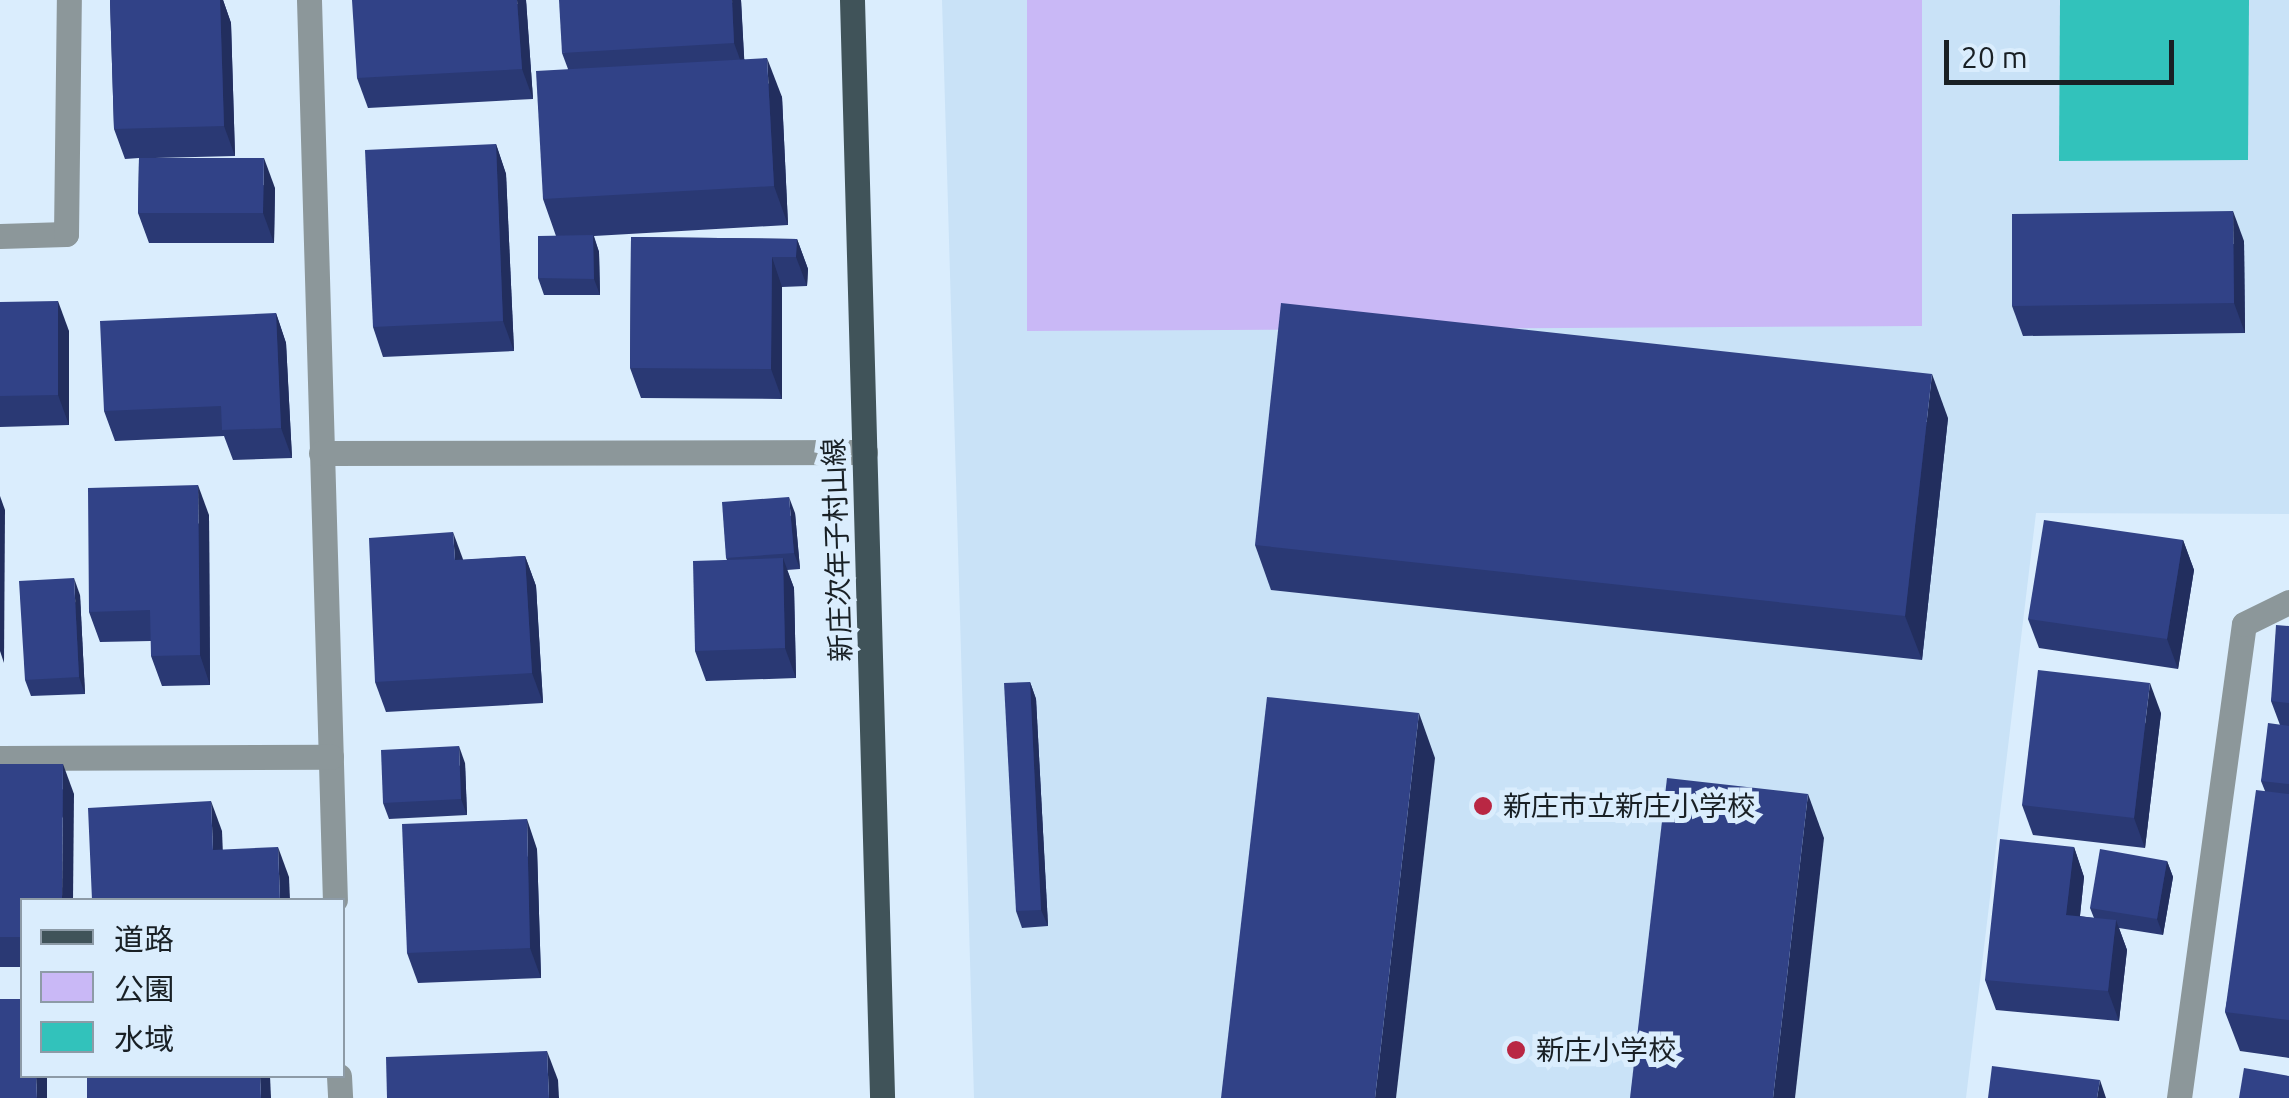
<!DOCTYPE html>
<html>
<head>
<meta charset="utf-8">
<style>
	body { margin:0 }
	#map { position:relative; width:2289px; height:1098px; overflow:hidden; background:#daedfd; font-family:Ubuntu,"Noto Sans JP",sans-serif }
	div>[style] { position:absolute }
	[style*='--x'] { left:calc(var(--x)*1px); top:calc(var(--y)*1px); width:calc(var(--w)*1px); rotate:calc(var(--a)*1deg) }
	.built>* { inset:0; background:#c9e2f7 }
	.green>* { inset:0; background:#c9b8f6 }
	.water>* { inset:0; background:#32c2bb }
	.street>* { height:25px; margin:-12.5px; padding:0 12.5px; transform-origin:12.5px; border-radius:12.5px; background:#8c979a }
	.primary>* { height:25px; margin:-12.5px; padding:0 12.5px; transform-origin:12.5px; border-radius:12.5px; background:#405359 }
	.wall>* { inset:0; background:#2a3974 }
	.shaded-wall>* { inset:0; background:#222e5e }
	.building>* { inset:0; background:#314287 }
	.dots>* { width:28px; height:28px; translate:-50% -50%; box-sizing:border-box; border:5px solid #daedfd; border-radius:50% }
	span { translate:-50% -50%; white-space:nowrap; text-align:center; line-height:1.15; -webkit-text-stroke:10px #daedfd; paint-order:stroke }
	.street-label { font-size:28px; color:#192025 }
	.poi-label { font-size:28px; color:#192025 }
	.left { translate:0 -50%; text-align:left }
	.legend { position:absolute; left:20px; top:898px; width:325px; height:180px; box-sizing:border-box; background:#daedfd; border:2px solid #8d9ba7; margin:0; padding:12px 18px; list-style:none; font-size:30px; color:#192025 }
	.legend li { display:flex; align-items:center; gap:20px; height:50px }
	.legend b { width:50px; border:2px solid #8d9ba7 }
	.scale { position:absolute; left:1944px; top:40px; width:230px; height:45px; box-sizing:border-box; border:5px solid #192025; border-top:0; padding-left:12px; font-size:30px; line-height:35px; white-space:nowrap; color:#192025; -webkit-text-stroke:8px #daedfd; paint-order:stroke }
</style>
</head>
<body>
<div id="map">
	<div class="built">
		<div style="clip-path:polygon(942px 0,2289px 0,2289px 514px,2036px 513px,1966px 1098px,974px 1098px)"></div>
	</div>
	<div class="green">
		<div style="clip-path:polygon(1027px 0,1922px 0,1922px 326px,1027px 331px)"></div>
	</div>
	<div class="water">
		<div style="clip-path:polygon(2060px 0,2249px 0,2248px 160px,2059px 161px)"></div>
	</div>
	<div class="street">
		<div style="--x:309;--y:0;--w:900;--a:88.35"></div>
		<div style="--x:0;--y:236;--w:66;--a:-1.7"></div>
		<div style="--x:66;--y:234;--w:234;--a:-89.3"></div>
		<div style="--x:321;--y:453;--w:544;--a:-0.11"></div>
		<div style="--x:0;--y:758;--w:331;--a:-0.2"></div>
		<div style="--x:339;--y:1076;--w:22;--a:87"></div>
		<div style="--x:2179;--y:1098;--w:478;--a:-82.2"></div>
		<div style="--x:2244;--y:624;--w:50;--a:-26.1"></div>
	</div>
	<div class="primary">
		<div style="--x:852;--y:0;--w:1098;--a:88.43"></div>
	</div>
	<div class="wall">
		<div style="clip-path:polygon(110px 0,223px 0,231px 23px,235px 156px,155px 158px,275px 188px,274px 243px,149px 243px,138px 213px,139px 158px,125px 159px,114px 129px)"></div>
		<div style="clip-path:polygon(526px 0,533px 99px,368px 108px,357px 78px)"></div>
		<div style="clip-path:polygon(741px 0,744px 59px,782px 97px,788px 225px,594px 236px,599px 252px,600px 295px,544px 295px,538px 278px,556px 236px,543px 199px,568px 69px,562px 53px)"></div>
		<div style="clip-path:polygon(496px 144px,506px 174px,514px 351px,383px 357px,373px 327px)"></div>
		<div style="clip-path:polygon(631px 237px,797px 239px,808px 269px,807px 286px,782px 287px,782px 399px,641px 398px,630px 368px)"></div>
		<div style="clip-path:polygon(2244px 241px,2245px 333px,2023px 336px,2012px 306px)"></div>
		<div style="clip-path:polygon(0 302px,69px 331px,69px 425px,0 427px)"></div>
		<div style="clip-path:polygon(276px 313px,286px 343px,292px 458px,233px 460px,224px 436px,115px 441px,104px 411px)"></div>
		<div style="clip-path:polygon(1948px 418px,1922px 660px,1271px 590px,1255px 545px)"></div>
		<div style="clip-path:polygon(795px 513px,800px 569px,787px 570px,794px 588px,796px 678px,706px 681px,695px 651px,727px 560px,726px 558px)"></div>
		<div style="clip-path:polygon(209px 515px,210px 685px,162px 686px,151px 656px,151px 641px,100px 642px,89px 612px)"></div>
		<div style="clip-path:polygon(2183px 540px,2194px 570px,2178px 669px,2039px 648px,2028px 619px)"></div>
		<div style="clip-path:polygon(525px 556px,536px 586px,543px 703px,386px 712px,375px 682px,463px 560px)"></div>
		<div style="clip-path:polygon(80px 595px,85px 694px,31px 696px,25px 680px)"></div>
		<div style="clip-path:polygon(2289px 626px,2289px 1058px,2240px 1051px,2225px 1012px,2265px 791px,2261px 781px,2280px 725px,2271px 701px)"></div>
		<div style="clip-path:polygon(1030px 682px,1036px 699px,1048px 926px,1022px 928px,1016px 911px)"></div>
		<div style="clip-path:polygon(2161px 713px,2145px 848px,2033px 835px,2022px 805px)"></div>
		<div style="clip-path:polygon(465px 763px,467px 815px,389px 819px,383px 803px)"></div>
		<div style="clip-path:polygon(0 764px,74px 794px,22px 900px,22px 967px,0 967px)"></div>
		<div style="clip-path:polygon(2074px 847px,2084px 877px,2080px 916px,2094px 918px,2090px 908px,2167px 861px,2173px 877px,2163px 935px,2119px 928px,2127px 950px,2119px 1021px,1996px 1010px,1985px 980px)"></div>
		<div style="clip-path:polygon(537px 849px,541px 978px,418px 983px,407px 953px)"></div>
	</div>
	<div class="shaded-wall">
		<div style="clip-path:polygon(220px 0,223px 0,231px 23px,235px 156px,224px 126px)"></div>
		<div style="clip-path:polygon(517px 0,526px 0,533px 99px,522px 69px)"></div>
		<div style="clip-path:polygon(732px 0,741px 0,745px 73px,734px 43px)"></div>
		<div style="clip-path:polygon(767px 58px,782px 97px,788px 225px,774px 186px)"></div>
		<div style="clip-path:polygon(496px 144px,506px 174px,514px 351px,503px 321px)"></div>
		<div style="clip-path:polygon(264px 158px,275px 188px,274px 243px,263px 213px)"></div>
		<div style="clip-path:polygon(2233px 211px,2244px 241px,2245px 333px,2234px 303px)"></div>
		<div style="clip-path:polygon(593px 235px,599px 252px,600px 295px,594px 279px)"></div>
		<div style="clip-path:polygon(797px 239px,808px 269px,807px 286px,796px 257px)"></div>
		<div style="clip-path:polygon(772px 257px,782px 287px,782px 399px,771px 369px)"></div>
		<div style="clip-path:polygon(58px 301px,69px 331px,69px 425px,58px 395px)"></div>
		<div style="clip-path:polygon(276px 313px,286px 343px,292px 458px,281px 428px)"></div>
		<div style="clip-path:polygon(1932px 374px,1948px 418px,1922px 660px,1905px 616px)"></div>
		<div style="clip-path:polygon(198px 485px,209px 515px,210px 685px,200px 655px)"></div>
		<div style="clip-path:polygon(0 496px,5px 510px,4px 663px,0 651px)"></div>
		<div style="clip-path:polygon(789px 497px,795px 513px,800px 569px,794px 553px)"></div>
		<div style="clip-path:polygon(453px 532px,464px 562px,455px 560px)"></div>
		<div style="clip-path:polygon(2183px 540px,2194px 570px,2178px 669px,2167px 639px)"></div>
		<div style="clip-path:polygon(525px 556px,536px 586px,543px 703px,532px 673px)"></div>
		<div style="clip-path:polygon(783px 558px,794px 588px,796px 678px,785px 648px)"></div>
		<div style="clip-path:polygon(74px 578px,80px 595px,85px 694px,79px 677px)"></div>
		<div style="clip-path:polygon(1030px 682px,1036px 699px,1048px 926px,1041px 910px)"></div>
		<div style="clip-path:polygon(2150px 683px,2161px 713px,2145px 848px,2134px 818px)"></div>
		<div style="clip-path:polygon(1419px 713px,1435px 758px,1396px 1098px,1375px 1098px)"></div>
		<div style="clip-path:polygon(459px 746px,465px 763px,467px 815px,461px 799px)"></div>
		<div style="clip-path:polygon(63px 764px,74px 794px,73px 900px,62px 900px)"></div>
		<div style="clip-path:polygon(1808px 794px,1824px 838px,1795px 1098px,1773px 1098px)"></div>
		<div style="clip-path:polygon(211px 801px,222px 831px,224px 879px,213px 850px)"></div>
		<div style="clip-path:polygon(527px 819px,537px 849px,541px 978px,530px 948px)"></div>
		<div style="clip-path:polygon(278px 847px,289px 877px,290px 900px,280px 900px)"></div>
		<div style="clip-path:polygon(2074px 847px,2084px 877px,2077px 944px,2066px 915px)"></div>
		<div style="clip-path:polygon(2167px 861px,2173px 877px,2163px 935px,2157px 919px)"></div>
		<div style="clip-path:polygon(2116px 920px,2127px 950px,2119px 1021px,2108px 991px)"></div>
		<div style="clip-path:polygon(547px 1051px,558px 1080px,559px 1098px,549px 1098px)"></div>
		<div style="clip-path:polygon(36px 1076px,47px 1076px,47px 1098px,37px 1098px)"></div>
		<div style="clip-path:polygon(260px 1076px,270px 1076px,271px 1098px,261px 1098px)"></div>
		<div style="clip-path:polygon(2100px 1080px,2106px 1098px,2097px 1098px)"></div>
	</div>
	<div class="building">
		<div style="clip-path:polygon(110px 0,220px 0,224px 126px,114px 129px)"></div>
		<div style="clip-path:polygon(352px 0,517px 0,522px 69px,357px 78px)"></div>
		<div style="clip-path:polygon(559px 0,732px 0,734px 43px,562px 53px)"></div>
		<div style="clip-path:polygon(767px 58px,774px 186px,543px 199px,536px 71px)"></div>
		<div style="clip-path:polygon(496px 144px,503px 321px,373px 327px,365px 150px)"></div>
		<div style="clip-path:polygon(139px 158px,264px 158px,263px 213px,138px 213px)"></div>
		<div style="clip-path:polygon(2233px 211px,2234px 303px,2012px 306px,2012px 214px)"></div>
		<div style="clip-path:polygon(593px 235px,594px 279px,538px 278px,538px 236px)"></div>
		<div style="clip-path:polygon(631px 237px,797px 239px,796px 257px,772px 257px,771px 369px,630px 368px)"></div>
		<div style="clip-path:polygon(58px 301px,58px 395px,0 396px,0 302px)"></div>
		<div style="clip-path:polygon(1281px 303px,1932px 374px,1905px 616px,1255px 545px)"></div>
		<div style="clip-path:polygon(276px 313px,281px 428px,222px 430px,221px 406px,104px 411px,100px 321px)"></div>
		<div style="clip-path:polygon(198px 485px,200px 655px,151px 656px,150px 610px,89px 612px,88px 488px)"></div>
		<div style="clip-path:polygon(789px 497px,794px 553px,726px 558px,722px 502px)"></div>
		<div style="clip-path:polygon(2044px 520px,2183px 540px,2167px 639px,2028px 619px)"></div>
		<div style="clip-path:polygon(453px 532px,455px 560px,525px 556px,532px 673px,375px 682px,369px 538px)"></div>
		<div style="clip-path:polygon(783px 558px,785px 648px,695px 651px,693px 561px)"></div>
		<div style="clip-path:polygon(74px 578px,79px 677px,25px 680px,19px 581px)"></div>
		<div style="clip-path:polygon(2276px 625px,2289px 626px,2289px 703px,2271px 701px)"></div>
		<div style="clip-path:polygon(2038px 670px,2150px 683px,2134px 818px,2022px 805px)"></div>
		<div style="clip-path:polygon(1030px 682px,1041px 910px,1016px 911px,1004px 683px)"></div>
		<div style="clip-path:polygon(1267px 697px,1419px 713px,1375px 1098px,1221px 1098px)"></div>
		<div style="clip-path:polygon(2268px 723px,2289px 726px,2289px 784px,2261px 781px)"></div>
		<div style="clip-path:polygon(459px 746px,461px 799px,383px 803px,381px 750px)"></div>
		<div style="clip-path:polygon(0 764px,63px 764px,62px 900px,22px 900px,22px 937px,0 937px)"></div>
		<div style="clip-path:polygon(1667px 778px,1808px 794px,1773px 1098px,1630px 1098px)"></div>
		<div style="clip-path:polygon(2256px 790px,2289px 794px,2289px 1020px,2225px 1012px)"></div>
		<div style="clip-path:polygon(211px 801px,213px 850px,278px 847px,280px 900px,92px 900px,88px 808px)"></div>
		<div style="clip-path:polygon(527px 819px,530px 948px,407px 953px,402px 824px)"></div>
		<div style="clip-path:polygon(2000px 839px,2074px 847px,2066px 915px,2116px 920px,2108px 991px,1985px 980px)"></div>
		<div style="clip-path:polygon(2100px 849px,2167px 861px,2157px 919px,2090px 908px)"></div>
		<div style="clip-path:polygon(0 999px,22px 999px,22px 1076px,36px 1076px,37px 1098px,0 1098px)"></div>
		<div style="clip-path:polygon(547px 1051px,549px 1098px,387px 1098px,386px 1057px)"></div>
		<div style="clip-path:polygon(1992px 1066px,2100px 1080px,2097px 1098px,1988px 1098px)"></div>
		<div style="clip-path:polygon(2244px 1068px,2289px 1076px,2289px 1098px,2239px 1098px)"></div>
		<div style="clip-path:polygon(87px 1076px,260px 1076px,261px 1098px,87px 1098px)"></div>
	</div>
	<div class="dots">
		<div style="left:1483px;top:806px;background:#b92743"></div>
		<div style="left:1516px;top:1050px;background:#b92743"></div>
	</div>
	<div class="street-label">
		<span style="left:837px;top:550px;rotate:-92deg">新庄次年子村山線</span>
	</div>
	<div class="poi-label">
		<span class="left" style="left:1503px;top:806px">新庄市立新庄小学校</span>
		<span class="left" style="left:1536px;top:1050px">新庄小学校</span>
	</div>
	<ul class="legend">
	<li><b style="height:12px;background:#405359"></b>道路</li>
	<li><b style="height:28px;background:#c9b8f6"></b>公園</li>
	<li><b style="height:28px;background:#32c2bb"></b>水域</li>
	</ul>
	<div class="scale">20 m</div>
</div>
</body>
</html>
